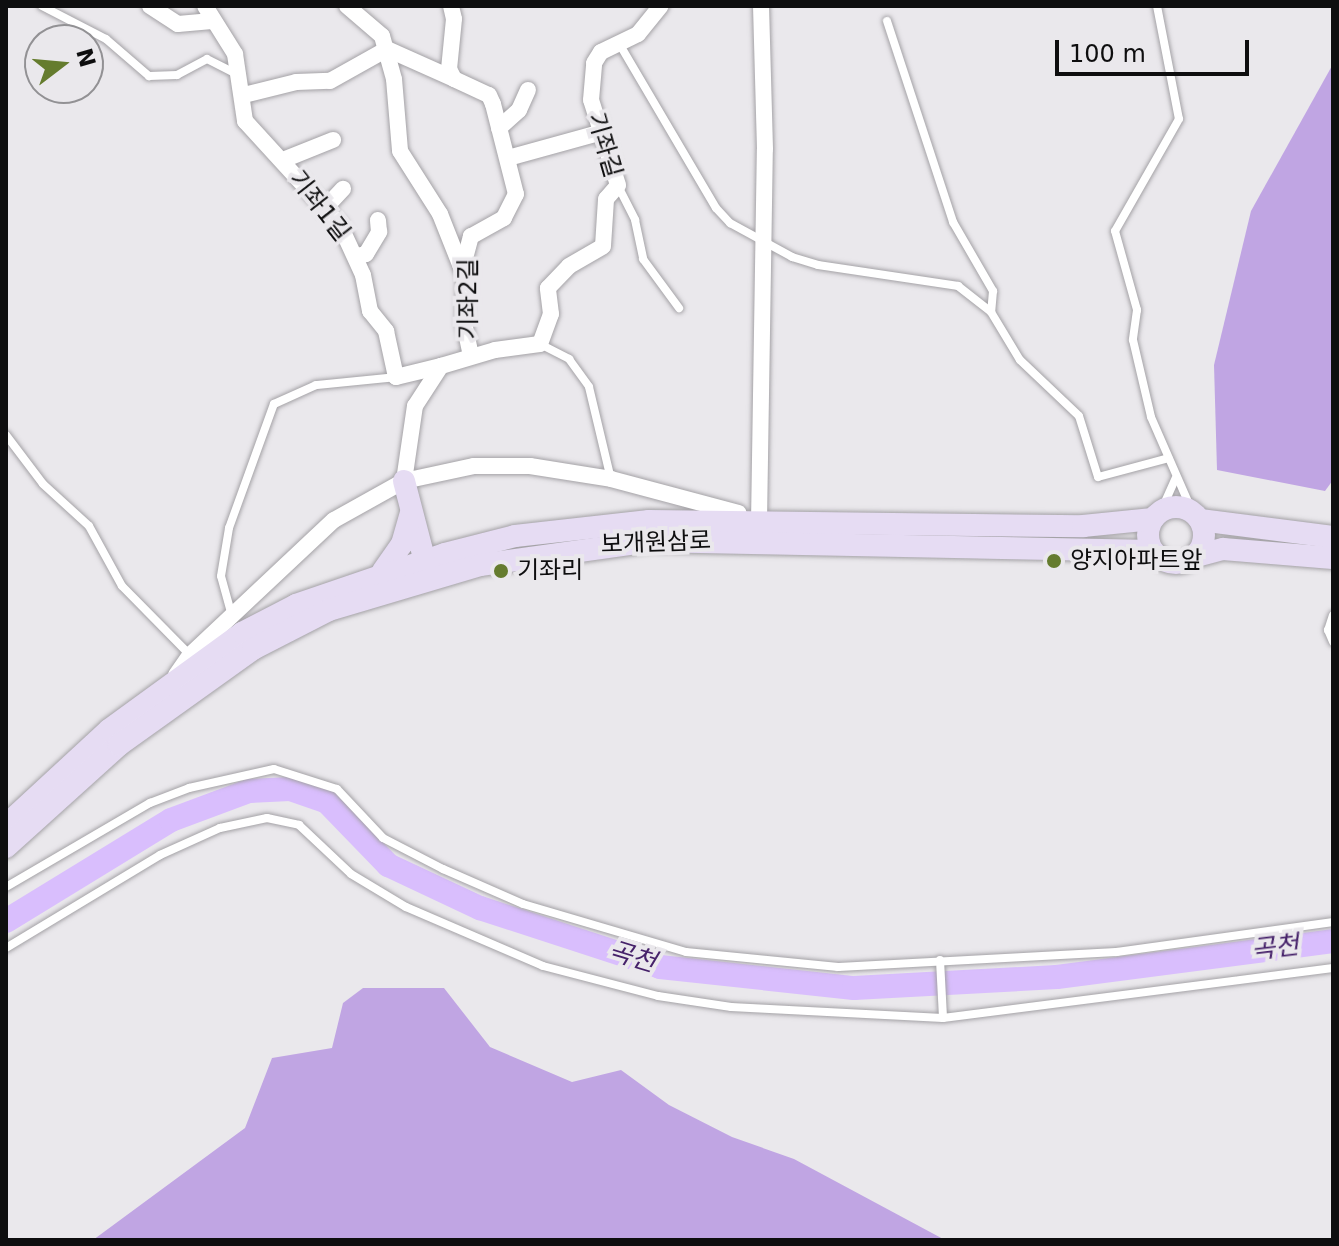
<!DOCTYPE html>
<html>
<head>
<meta charset="utf-8">
<style>
	body { margin:0 }
	#map { position:relative; width:1339px; height:1246px; overflow:hidden; background:#eae8ec; font-family:"DejaVu Sans","Noto Sans KR",sans-serif }
	div>[style] { position:absolute }
	[style*='--x'] { left:calc(var(--x)*1px); top:calc(var(--y)*1px); width:calc(var(--w)*1px); rotate:calc(var(--a)*1deg) }
	.forest>* { inset:0; background:#c0a5e3 }
	.river>* { height:24px; margin:-12px; padding:0 12px; transform-origin:12px; border-radius:12px; background:#d9befd }
	.roads { filter:drop-shadow(0 0 2px #a4a2a6) drop-shadow(0 0 2px #a4a2a6) }
	.service>* { height:8px; margin:-4px; padding:0 4px; transform-origin:4px; border-radius:4px; background:#fff }
	.minor>* { height:16px; margin:-8px; padding:0 8px; transform-origin:8px; border-radius:8px; background:#fff }
	.secondary>* { height:22px; margin:-11px; padding:0 11px; transform-origin:11px; border-radius:11px; background:#e6dcf3 }
	.secondary>.ring { margin:-11px; padding:0; box-sizing:content-box; background:none; border:22px solid #e6dcf3; border-radius:50% }
	.dots>* { width:22px; height:22px; translate:-50% -50%; box-sizing:border-box; border:4px solid #eae8ec; border-radius:50% }
	span { translate:-50% -50%; white-space:nowrap; text-align:center; line-height:1.15; -webkit-text-stroke:8px #eae8ec; paint-order:stroke }
	.street-label { font-size:24px; color:#0e0e0f }
	.poi-label { font-size:24px; color:#0e0e0f }
	.left { translate:0 -50%; text-align:left }
	.water-label { font-size:26px; color:#46226a; font-style:italic }
	.frame { position:absolute; inset:0; border:8px solid #0e0e0f; pointer-events:none }
	.north { position:absolute; left:24px; top:24px; width:80px; height:80px; box-sizing:border-box; background:#eae8ec; border:2px solid #929194; border-radius:50%; rotate:74deg; font-size:22px; font-weight:700; line-height:32px; text-align:center; color:#0e0e0f }
	.north::after { content:''; display:block; margin:auto; width:28px; height:36px; background:#657c2e; clip-path:polygon(50% 0,100% 100%,50% 72%,0 100%) }
	.scale { position:absolute; left:1055px; top:40px; width:194px; height:36px; box-sizing:border-box; border:4px solid #0e0e0f; border-top:0; padding-left:10px; font-size:24px; line-height:28px; white-space:nowrap; color:#0e0e0f; -webkit-text-stroke:6px #eae8ec; paint-order:stroke }
</style>
</head>
<body>
<div id="map">
	<div class="forest">
		<div style="clip-path:polygon(1333px 64px,1333px 480px,1325px 491px,1217px 470px,1214px 365px,1251px 211px)"></div>
		<div style="clip-path:polygon(363px 988px,444px 988px,490px 1047px,572px 1082px,621px 1070px,669px 1105px,732px 1137px,794px 1159px,945px 1240px,93px 1240px,245px 1128px,272px 1058px,332px 1048px,343px 1003px)"></div>
	</div>
	<div class="river">
		<div style="--x:6;--y:921;--w:193;--a:-31.5"></div>
		<div style="--x:171;--y:820;--w:83;--a:-20.4"></div>
		<div style="--x:249;--y:791;--w:41;--a:-2.8"></div>
		<div style="--x:290;--y:789;--w:39;--a:19"></div>
		<div style="--x:327;--y:802;--w:88;--a:45.9"></div>
		<div style="--x:388;--y:865;--w:102;--a:25.1"></div>
		<div style="--x:480;--y:908;--w:189;--a:18.1"></div>
		<div style="--x:660;--y:967;--w:195;--a:6.2"></div>
		<div style="--x:854;--y:988;--w:203;--a:-3.1"></div>
		<div style="--x:1057;--y:977;--w:278;--a:-7.4"></div>
	</div>
	<div class="roads">
		<div class="service">
			<div style="--x:42;--y:6;--w:72;--a:27.3"></div>
			<div style="--x:106;--y:39;--w:57;--a:40.7"></div>
			<div style="--x:149;--y:76;--w:28;--a:-2"></div>
			<div style="--x:177;--y:75;--w:34;--a:-28"></div>
			<div style="--x:207;--y:59;--w:34;--a:27"></div>
			<div style="--x:1157;--y:6;--w:115;--a:79"></div>
			<div style="--x:1179;--y:119;--w:129;--a:119.7"></div>
			<div style="--x:1115;--y:231;--w:82;--a:74.4"></div>
			<div style="--x:1137;--y:310;--w:30;--a:98"></div>
			<div style="--x:1133;--y:340;--w:79;--a:76.8"></div>
			<div style="--x:1151;--y:417;--w:103;--a:66.4"></div>
			<div style="--x:887;--y:21;--w:212;--a:71.8"></div>
			<div style="--x:953;--y:222;--w:80;--a:59.9"></div>
			<div style="--x:993;--y:291;--w:21;--a:95"></div>
			<div style="--x:620;--y:45;--w:189;--a:59.5"></div>
			<div style="--x:716;--y:208;--w:21;--a:47"></div>
			<div style="--x:730;--y:223;--w:71;--a:28.7"></div>
			<div style="--x:792;--y:257;--w:27;--a:17"></div>
			<div style="--x:818;--y:265;--w:142;--a:8.5"></div>
			<div style="--x:958;--y:286;--w:42;--a:38.2"></div>
			<div style="--x:991;--y:312;--w:56;--a:58.9"></div>
			<div style="--x:1020;--y:360;--w:81;--a:43.5"></div>
			<div style="--x:1079;--y:416;--w:64;--a:72.7"></div>
			<div style="--x:1098;--y:477;--w:73;--a:-15"></div>
			<div style="--x:618;--y:186;--w:38;--a:63"></div>
			<div style="--x:635;--y:220;--w:40;--a:78"></div>
			<div style="--x:643;--y:259;--w:61;--a:53.7"></div>
			<div style="--x:540;--y:344;--w:33;--a:27"></div>
			<div style="--x:569;--y:359;--w:34;--a:54"></div>
			<div style="--x:589;--y:387;--w:95;--a:76.6"></div>
			<div style="--x:6;--y:435;--w:61;--a:52.9"></div>
			<div style="--x:43;--y:484;--w:62;--a:42.4"></div>
			<div style="--x:89;--y:526;--w:68;--a:61.2"></div>
			<div style="--x:122;--y:586;--w:97;--a:45.4"></div>
			<div style="--x:1161;--y:511;--w:36;--a:-66"></div>
			<div style="--x:1333;--y:615;--w:16;--a:108"></div>
			<div style="--x:1328;--y:630;--w:13;--a:67"></div>
			<div style="--x:232;--y:616;--w:41;--a:-105.4"></div>
			<div style="--x:221;--y:576;--w:49;--a:-80.5"></div>
			<div style="--x:229;--y:528;--w:132;--a:-70.1"></div>
			<div style="--x:274;--y:404;--w:46;--a:-24.3"></div>
			<div style="--x:316;--y:385;--w:80;--a:-5.7"></div>
			<div style="--x:6;--y:887;--w:167;--a:-30.3"></div>
			<div style="--x:150;--y:803;--w:42;--a:-21"></div>
			<div style="--x:189;--y:788;--w:87;--a:-12.6"></div>
			<div style="--x:274;--y:769;--w:66;--a:17.6"></div>
			<div style="--x:337;--y:789;--w:67;--a:46.8"></div>
			<div style="--x:383;--y:838;--w:68;--a:27.3"></div>
			<div style="--x:443;--y:869;--w:87;--a:23.6"></div>
			<div style="--x:523;--y:904;--w:170;--a:16.4"></div>
			<div style="--x:686;--y:952;--w:153;--a:5.6"></div>
			<div style="--x:838;--y:967;--w:279;--a:-3.1"></div>
			<div style="--x:1117;--y:952;--w:218;--a:-7.9"></div>
			<div style="--x:6;--y:948;--w:180;--a:-31.1"></div>
			<div style="--x:160;--y:855;--w:66;--a:-24.2"></div>
			<div style="--x:220;--y:828;--w:48;--a:-12"></div>
			<div style="--x:267;--y:818;--w:33;--a:12"></div>
			<div style="--x:299;--y:825;--w:71;--a:43.3"></div>
			<div style="--x:351;--y:874;--w:64;--a:31"></div>
			<div style="--x:406;--y:907;--w:149;--a:23.3"></div>
			<div style="--x:543;--y:966;--w:119;--a:14.6"></div>
			<div style="--x:658;--y:996;--w:74;--a:8.6"></div>
			<div style="--x:731;--y:1007;--w:212;--a:3"></div>
			<div style="--x:943;--y:1018;--w:393;--a:-7.3"></div>
			<div style="--x:940;--y:960;--w:58;--a:87"></div>
		</div>
		<div class="minor">
			<div style="--x:150;--y:6;--w:33;--a:33"></div>
			<div style="--x:178;--y:24;--w:34;--a:-5"></div>
			<div style="--x:205;--y:6;--w:57;--a:58"></div>
			<div style="--x:235;--y:54;--w:68;--a:81.5"></div>
			<div style="--x:245;--y:121;--w:141;--a:47.6"></div>
			<div style="--x:340;--y:225;--w:55;--a:65.3"></div>
			<div style="--x:363;--y:275;--w:37;--a:79"></div>
			<div style="--x:370;--y:311;--w:26;--a:51"></div>
			<div style="--x:386;--y:331;--w:47;--a:77.7"></div>
			<div style="--x:396;--y:377;--w:46;--a:-13.7"></div>
			<div style="--x:347;--y:6;--w:46;--a:40.6"></div>
			<div style="--x:382;--y:36;--w:45;--a:74.4"></div>
			<div style="--x:394;--y:79;--w:72;--a:85.2"></div>
			<div style="--x:400;--y:151;--w:75;--a:57.6"></div>
			<div style="--x:440;--y:214;--w:62;--a:68.4"></div>
			<div style="--x:451;--y:6;--w:13;--a:77"></div>
			<div style="--x:454;--y:19;--w:50;--a:95.7"></div>
			<div style="--x:449;--y:69;--w:11;--a:63"></div>
			<div style="--x:454;--y:79;--w:38;--a:25"></div>
			<div style="--x:489;--y:95;--w:10;--a:66"></div>
			<div style="--x:493;--y:104;--w:93;--a:75.7"></div>
			<div style="--x:516;--y:194;--w:27;--a:117"></div>
			<div style="--x:504;--y:218;--w:38;--a:151"></div>
			<div style="--x:471;--y:236;--w:23;--a:105"></div>
			<div style="--x:465;--y:258;--w:65;--a:90.9"></div>
			<div style="--x:464;--y:323;--w:34;--a:78"></div>
			<div style="--x:244;--y:95;--w:54;--a:-14"></div>
			<div style="--x:296;--y:82;--w:34;--a:-2"></div>
			<div style="--x:330;--y:81;--w:65;--a:-29.3"></div>
			<div style="--x:387;--y:49;--w:73;--a:24.1"></div>
			<div style="--x:499;--y:128;--w:27;--a:-42"></div>
			<div style="--x:519;--y:110;--w:22;--a:-66"></div>
			<div style="--x:508;--y:158;--w:94;--a:-15.4"></div>
			<div style="--x:283;--y:160;--w:54;--a:-21.8"></div>
			<div style="--x:326;--y:207;--w:25;--a:-47"></div>
			<div style="--x:356;--y:256;--w:10;--a:-11"></div>
			<div style="--x:366;--y:254;--w:26;--a:-59"></div>
			<div style="--x:379;--y:232;--w:12;--a:-95"></div>
			<div style="--x:404;--y:481;--w:76;--a:-81.7"></div>
			<div style="--x:415;--y:406;--w:48;--a:-57"></div>
			<div style="--x:441;--y:366;--w:56;--a:-16.5"></div>
			<div style="--x:495;--y:350;--w:45;--a:-7.6"></div>
			<div style="--x:540;--y:344;--w:32;--a:-70"></div>
			<div style="--x:551;--y:314;--w:26;--a:-97"></div>
			<div style="--x:548;--y:288;--w:30;--a:-46"></div>
			<div style="--x:569;--y:266;--w:39;--a:-30"></div>
			<div style="--x:603;--y:246;--w:47;--a:-86.3"></div>
			<div style="--x:606;--y:199;--w:18;--a:-49"></div>
			<div style="--x:618;--y:185;--w:89;--a:-107.6"></div>
			<div style="--x:591;--y:100;--w:37;--a:-85"></div>
			<div style="--x:594;--y:63;--w:13;--a:-58"></div>
			<div style="--x:601;--y:52;--w:41;--a:-25.9"></div>
			<div style="--x:638;--y:34;--w:36;--a:-51"></div>
			<div style="--x:759;--y:522;--w:373;--a:-89.1"></div>
			<div style="--x:765;--y:149;--w:143;--a:-91.6"></div>
			<div style="--x:176;--y:675;--w:24;--a:-55"></div>
			<div style="--x:190;--y:655;--w:197;--a:-43.2"></div>
			<div style="--x:334;--y:520;--w:80;--a:-29.1"></div>
			<div style="--x:404;--y:481;--w:72;--a:-12.1"></div>
			<div style="--x:474;--y:466;--w:56;--a:0"></div>
			<div style="--x:530;--y:466;--w:82;--a:9.1"></div>
			<div style="--x:611;--y:479;--w:132;--a:14.9"></div>
		</div>
		<div class="secondary">
			<div style="--x:404;--y:481;--w:95;--a:75.4"></div>
			<div class="ring" style="left:1148px;top:507px;width:34px;height:34px"></div>
			<div style="--x:1200;--y:520;--w:134;--a:7.3"></div>
			<div style="--x:1196;--y:556;--w:28;--a:-15"></div>
			<div style="--x:1223;--y:549;--w:110;--a:4.7"></div>
			<div style="--x:383;--y:571;--w:33;--a:-55"></div>
			<div style="--x:402;--y:544;--w:33;--a:-74"></div>
			<div style="--x:6;--y:825;--w:140;--a:-42.7"></div>
			<div style="--x:109;--y:730;--w:165;--a:-36.1"></div>
			<div style="--x:242;--y:633;--w:61;--a:-27.4"></div>
			<div style="--x:296;--y:605;--w:157;--a:-18.9"></div>
			<div style="--x:445;--y:554;--w:72;--a:-14.4"></div>
			<div style="--x:515;--y:536;--w:135;--a:-6.4"></div>
			<div style="--x:649;--y:521;--w:434;--a:0.7"></div>
			<div style="--x:1083;--y:526;--w:70;--a:-5.7"></div>
			<div style="--x:6;--y:847;--w:152;--a:-42.1"></div>
			<div style="--x:119;--y:745;--w:165;--a:-35.6"></div>
			<div style="--x:253;--y:649;--w:85;--a:-27.2"></div>
			<div style="--x:329;--y:610;--w:158;--a:-16.6"></div>
			<div style="--x:480;--y:565;--w:172;--a:-8"></div>
			<div style="--x:650;--y:541;--w:503;--a:1.14"></div>
		</div>
	</div>
	<div class="dots">
		<div style="left:1054px;top:561px;background:#657c2e"></div>
		<div style="left:501px;top:571px;background:#657c2e"></div>
	</div>
	<div class="street-label">
		<span style="left:604px;top:145px;rotate:74deg">기좌길</span>
		<span style="left:319px;top:206px;rotate:52deg">기좌1길</span>
		<span style="left:469px;top:299px;rotate:-90deg">기좌2길</span>
		<span style="left:656px;top:543px;rotate:-2deg">보개원삼로</span>
	</div>
	<div class="poi-label">
		<span class="left" style="left:1070px;top:561px">양지아파트앞</span>
		<span class="left" style="left:517px;top:571px">기좌리</span>
	</div>
	<div class="water-label">
		<span style="left:1275px;top:948px;rotate:-7deg">곡천</span>
		<span style="left:632px;top:957px;rotate:17deg">곡천</span>
	</div>
	<div class="frame"></div>
	<div class="north">N</div>
	<div class="scale">100 m</div>
</div>
</body>
</html>
